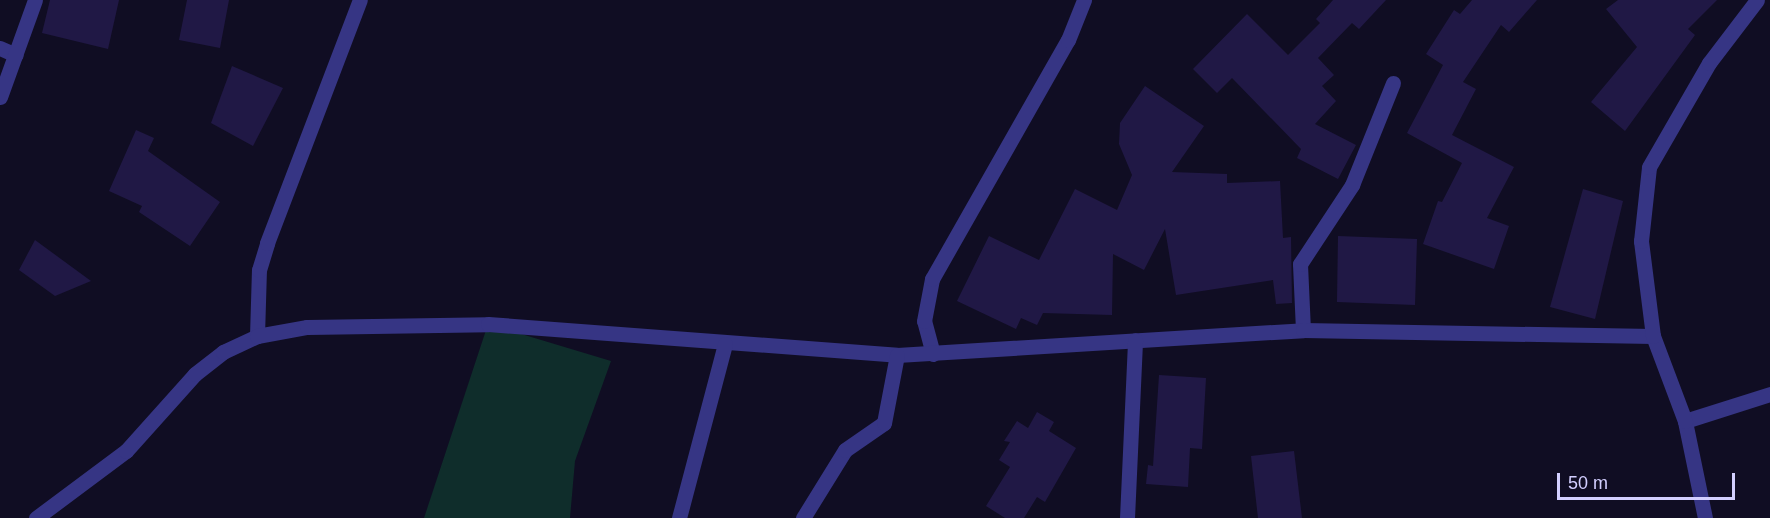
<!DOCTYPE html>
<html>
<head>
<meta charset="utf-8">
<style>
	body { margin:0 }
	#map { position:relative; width:1770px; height:518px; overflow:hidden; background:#100d23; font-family:Arial,sans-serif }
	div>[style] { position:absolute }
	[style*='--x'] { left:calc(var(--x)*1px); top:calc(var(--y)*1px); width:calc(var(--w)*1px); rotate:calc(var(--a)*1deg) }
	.green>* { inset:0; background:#0f2d2b }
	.building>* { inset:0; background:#201845 }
	.minor>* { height:15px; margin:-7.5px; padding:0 7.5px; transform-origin:7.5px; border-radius:7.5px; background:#363584 }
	span { translate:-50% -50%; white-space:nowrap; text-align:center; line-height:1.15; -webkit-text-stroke:5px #100d23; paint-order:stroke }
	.scale { position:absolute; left:1557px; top:473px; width:178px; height:27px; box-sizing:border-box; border:3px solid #d3cfff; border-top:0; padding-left:8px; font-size:18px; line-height:21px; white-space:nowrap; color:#d3cfff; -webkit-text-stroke:4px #100d23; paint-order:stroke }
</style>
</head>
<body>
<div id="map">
	<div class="green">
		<div style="clip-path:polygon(488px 324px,611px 361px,575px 461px,570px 518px,424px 518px)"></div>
	</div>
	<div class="building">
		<div style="clip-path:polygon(50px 0,119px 0,108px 49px,42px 33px)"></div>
		<div style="clip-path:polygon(187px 0,229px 0,220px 48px,179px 40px)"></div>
		<div style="clip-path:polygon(1333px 0,1386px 0,1359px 29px,1352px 23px,1318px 58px,1334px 75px,1322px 86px,1336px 101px,1315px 124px,1356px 145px,1338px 179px,1297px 158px,1301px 149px,1232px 78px,1217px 93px,1193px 69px,1247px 14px,1288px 55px,1320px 23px,1316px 19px)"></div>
		<div style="clip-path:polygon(1472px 0,1537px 0,1509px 32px,1501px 25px,1463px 82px,1476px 89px,1452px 135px,1514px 167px,1487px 218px,1509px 226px,1494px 269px,1423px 244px,1438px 201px,1442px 202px,1462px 163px,1407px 133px,1443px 65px,1426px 54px,1454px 10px,1460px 14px)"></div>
		<div style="clip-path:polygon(1618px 0,1717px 0,1688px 29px,1695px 35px,1625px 131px,1591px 102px,1637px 47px,1606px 9px)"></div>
		<div style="clip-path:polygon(232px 66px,283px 88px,253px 146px,211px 123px)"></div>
		<div style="clip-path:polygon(1145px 86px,1204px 126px,1172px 172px,1227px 174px,1227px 183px,1280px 181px,1283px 238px,1291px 237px,1292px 303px,1276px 304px,1273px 280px,1176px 295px,1165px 229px,1144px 270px,1113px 254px,1112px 315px,1043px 313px,1037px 325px,1021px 318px,1016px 329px,957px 301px,989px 236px,1039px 260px,1075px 189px,1117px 210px,1132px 175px,1119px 144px,1120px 123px)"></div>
		<div style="clip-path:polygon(136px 130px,154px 138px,148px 151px,220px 202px,190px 246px,139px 212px,142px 206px,109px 191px)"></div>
		<div style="clip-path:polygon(1583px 189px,1623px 201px,1595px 319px,1550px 307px)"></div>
		<div style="clip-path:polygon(1338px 236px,1417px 239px,1415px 305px,1337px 302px)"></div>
		<div style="clip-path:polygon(35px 240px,91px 281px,55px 296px,19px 270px)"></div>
		<div style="clip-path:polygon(1159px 375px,1206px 378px,1202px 449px,1190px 448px,1188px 487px,1146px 484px,1148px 465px,1153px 466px)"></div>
		<div style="clip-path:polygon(1037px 412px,1054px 422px,1049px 431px,1076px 448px,1045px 502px,1037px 497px,1024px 518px,1005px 518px,986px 506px,1010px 467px,999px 460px,1010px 442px,1004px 441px,1017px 421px,1028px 428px)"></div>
		<div style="clip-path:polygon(1294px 451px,1302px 518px,1258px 518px,1251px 456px)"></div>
	</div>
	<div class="minor">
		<div style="--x:0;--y:48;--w:17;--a:24"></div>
		<div style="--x:0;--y:97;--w:103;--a:-70.2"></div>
		<div style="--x:1303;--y:330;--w:66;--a:-92.6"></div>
		<div style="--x:1300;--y:264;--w:95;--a:-56.6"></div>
		<div style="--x:1352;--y:185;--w:110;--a:-68.1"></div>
		<div style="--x:257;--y:336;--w:66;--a:-88.3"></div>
		<div style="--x:259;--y:270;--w:28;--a:-73"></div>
		<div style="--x:267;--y:243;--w:260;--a:-69.1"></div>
		<div style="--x:933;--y:354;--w:34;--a:-105"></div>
		<div style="--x:924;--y:321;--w:43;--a:-79.2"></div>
		<div style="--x:932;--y:279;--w:275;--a:-60.4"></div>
		<div style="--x:1068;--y:40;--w:43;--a:-68.2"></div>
		<div style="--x:1685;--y:421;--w:89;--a:-17.6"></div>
		<div style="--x:36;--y:518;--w:112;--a:-36.7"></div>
		<div style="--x:126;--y:451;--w:103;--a:-48.1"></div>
		<div style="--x:195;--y:374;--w:36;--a:-38"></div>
		<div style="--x:223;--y:352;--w:38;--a:-25"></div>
		<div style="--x:257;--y:336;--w:51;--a:-10.2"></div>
		<div style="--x:307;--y:327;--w:181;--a:-0.9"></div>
		<div style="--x:488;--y:324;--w:410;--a:4.3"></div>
		<div style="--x:897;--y:355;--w:407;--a:-3.5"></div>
		<div style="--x:1303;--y:330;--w:350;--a:1"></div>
		<div style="--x:679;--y:518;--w:180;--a:-75.2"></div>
		<div style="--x:803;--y:518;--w:80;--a:-58.3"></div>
		<div style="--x:845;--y:450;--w:47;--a:-34.7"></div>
		<div style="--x:884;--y:423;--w:69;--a:-79.2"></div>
		<div style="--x:1127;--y:518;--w:178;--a:-87.4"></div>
		<div style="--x:1705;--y:518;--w:99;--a:-101.7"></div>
		<div style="--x:1685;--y:421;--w:91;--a:-110.6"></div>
		<div style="--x:1653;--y:336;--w:96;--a:-97.2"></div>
		<div style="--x:1641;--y:241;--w:74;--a:-83.8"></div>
		<div style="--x:1649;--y:167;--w:120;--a:-60"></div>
		<div style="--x:1709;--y:63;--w:79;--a:-52.7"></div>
	</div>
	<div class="scale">50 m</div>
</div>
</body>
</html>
